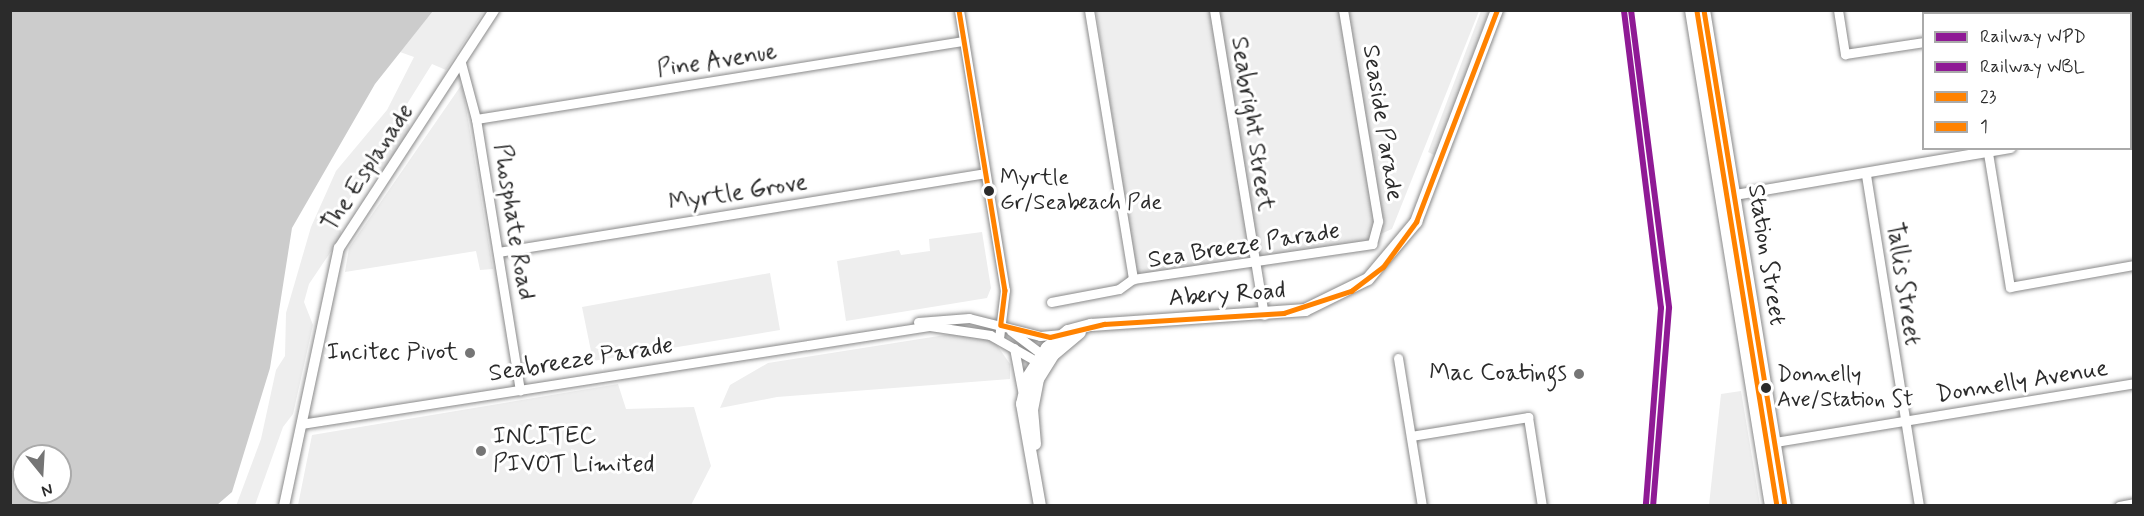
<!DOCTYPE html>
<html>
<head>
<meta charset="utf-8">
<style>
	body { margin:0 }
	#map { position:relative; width:2144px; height:516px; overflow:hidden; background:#fff; font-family:Mynerve,sans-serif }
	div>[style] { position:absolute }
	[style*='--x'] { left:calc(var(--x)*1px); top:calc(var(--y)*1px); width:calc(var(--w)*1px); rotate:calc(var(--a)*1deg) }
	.built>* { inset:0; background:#eee }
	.water>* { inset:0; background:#ccc }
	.roads { filter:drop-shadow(0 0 2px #8a8a8a) drop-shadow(0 0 2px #8a8a8a) }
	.minor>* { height:9px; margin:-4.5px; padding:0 4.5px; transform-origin:4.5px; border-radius:4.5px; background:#fff }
	.tertiary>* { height:10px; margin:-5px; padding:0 5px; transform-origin:5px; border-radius:5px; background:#fff }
	.secondary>* { height:12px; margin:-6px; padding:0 6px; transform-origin:6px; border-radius:6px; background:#fff }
	.bus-1>* { height:4.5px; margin:-2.25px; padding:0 2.25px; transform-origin:2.25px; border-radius:2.25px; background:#ff8200 }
	.bus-2>* { height:4.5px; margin:-2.25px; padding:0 2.25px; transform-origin:2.25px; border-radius:2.25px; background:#ff8200 }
	.rail-1>* { height:6px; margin:-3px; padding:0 3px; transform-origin:3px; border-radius:3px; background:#8f1a95 }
	.rail-2>* { height:6px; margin:-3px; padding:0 3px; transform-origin:3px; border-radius:3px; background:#8f1a95 }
	.dots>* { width:16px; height:16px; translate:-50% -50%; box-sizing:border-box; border:3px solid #fff; border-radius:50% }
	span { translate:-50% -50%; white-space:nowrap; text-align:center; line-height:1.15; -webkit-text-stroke:6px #fff; paint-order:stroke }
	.bus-label { font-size:22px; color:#2b2b2b }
	.left { translate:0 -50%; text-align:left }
	.street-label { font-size:24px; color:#2b2b2b }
	.poi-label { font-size:24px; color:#2b2b2b }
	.right { translate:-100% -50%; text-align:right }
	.frame { position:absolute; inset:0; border:12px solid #2b2b2b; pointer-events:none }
	.legend { position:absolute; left:1922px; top:12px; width:210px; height:138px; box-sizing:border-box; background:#fff; border:2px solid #aaa; margin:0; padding:8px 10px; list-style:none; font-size:18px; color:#2b2b2b }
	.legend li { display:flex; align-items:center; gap:12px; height:30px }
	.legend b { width:30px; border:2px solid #aaa }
	.north { position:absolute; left:12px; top:444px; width:60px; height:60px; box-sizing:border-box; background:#fff; border:2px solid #aaa; border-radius:50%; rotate:162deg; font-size:16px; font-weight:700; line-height:24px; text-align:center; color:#2b2b2b }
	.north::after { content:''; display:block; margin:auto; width:21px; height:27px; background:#757575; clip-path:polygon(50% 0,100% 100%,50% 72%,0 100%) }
</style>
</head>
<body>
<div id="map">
	<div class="built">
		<div style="clip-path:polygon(433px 11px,484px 11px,446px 70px,432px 64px,402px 112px,412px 131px,385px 173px,373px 163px,337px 218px,342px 235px,309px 284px,304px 302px,313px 325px,293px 414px,283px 427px,255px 505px,236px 506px,261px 439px,276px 370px,285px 356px,286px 313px,311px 227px,336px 171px,387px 110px,414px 57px,400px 52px)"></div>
		<div style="clip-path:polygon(1096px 11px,1479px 11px,1392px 229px,1360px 243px,1137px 275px)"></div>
		<div style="clip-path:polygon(1481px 11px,1489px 11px,1436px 156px,1428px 152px)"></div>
		<div style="clip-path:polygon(462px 84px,493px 269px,480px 270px,476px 251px,345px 272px,349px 248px)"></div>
		<div style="clip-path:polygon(982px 232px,991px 288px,987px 298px,846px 321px,837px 261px,899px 250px,901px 255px,930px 251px,929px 239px)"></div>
		<div style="clip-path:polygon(770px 273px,780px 330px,593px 361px,582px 307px)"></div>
		<div style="clip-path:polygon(964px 332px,994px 341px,1010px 364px,1010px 379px,777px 397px,720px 408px,730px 385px,768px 363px)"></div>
		<div style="clip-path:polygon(618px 384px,626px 409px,694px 407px,711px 466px,691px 505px,298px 505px,312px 435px)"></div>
		<div style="clip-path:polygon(1741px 391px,1760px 505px,1709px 505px,1721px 394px)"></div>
	</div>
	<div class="water">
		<div style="clip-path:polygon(evenodd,10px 11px,433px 11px,375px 84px,292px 228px,270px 368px,232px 492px,217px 505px,11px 505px,10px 11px,24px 456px,60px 456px,60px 492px,24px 492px,24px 456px)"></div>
	</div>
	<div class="roads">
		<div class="minor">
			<div style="--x:959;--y:10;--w:284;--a:80.7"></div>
			<div style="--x:1005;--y:290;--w:48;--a:97.1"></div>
			<div style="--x:1089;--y:10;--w:273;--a:80.7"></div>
			<div style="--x:1214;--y:10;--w:309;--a:80.7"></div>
			<div style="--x:1838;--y:10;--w:45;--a:81"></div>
			<div style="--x:1845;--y:54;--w:80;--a:-8.6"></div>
			<div style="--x:1949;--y:10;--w:4;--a:76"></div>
			<div style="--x:2126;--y:10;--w:4;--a:76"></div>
			<div style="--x:2094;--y:14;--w:18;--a:-13"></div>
			<div style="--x:2130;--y:35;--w:18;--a:77"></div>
			<div style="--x:461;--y:63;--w:58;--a:75"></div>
			<div style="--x:476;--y:119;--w:275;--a:80.8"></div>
			<div style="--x:476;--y:119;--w:494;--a:-9.1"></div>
			<div style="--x:1988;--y:153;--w:136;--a:80.7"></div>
			<div style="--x:2010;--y:287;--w:126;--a:-10.1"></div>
			<div style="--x:1866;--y:175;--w:335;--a:80.9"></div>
			<div style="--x:498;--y:252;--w:493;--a:-9.2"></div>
			<div style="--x:1051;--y:302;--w:69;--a:-10.8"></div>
			<div style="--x:1119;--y:289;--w:17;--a:-36"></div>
			<div style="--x:1133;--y:279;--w:242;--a:-8.3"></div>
			<div style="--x:1372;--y:244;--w:24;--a:-75"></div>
			<div style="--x:1378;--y:221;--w:214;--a:-99.4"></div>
			<div style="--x:918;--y:322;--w:51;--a:-4.5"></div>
			<div style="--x:969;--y:318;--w:73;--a:14.2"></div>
			<div style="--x:1040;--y:336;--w:22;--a:-5"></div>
			<div style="--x:1011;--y:331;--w:38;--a:37"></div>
			<div style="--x:1014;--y:348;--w:43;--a:79.2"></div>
			<div style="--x:1398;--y:358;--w:150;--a:80.8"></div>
			<div style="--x:301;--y:424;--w:637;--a:-8.86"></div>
			<div style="--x:930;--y:326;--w:61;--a:8.5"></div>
			<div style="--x:990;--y:335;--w:53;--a:29.5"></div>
			<div style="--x:1411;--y:436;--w:119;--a:-9.2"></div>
			<div style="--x:1528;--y:417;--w:90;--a:81.1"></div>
			<div style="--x:1775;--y:442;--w:364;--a:-9.3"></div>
			<div style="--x:2119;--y:506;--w:15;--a:-11"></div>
		</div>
		<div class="tertiary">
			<div style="--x:2130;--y:125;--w:4;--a:-14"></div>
			<div style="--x:1735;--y:195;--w:280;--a:-9.7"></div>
			<div style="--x:284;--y:506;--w:264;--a:-78"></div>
			<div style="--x:339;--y:248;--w:284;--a:-56.9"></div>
		</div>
		<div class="secondary">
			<div style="--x:1691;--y:10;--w:502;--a:80.84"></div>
			<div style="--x:1704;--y:10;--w:503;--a:80.73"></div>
			<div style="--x:1035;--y:444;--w:34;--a:-95"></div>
			<div style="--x:1032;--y:410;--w:32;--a:-79"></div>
			<div style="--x:1038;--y:379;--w:28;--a:-58"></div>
			<div style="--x:1053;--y:355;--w:35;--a:-40"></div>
			<div style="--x:1040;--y:506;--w:104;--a:-100"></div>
			<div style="--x:1022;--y:404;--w:28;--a:-77"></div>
			<div style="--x:1028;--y:377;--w:35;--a:-57"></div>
			<div style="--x:1047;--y:348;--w:27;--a:-39"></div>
			<div style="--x:1068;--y:331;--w:24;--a:-15"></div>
			<div style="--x:1091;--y:325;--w:215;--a:-4"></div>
			<div style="--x:1305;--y:310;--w:70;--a:-26.2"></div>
			<div style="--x:1368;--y:279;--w:75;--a:-49.9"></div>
			<div style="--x:1416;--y:222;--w:227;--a:-69.1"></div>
		</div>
	</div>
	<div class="bus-1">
		<div style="--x:959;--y:10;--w:284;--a:80.7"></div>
		<div style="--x:1005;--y:290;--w:35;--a:97"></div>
		<div style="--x:1704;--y:10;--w:503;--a:80.73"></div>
		<div style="--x:1001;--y:325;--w:50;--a:13.8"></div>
		<div style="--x:1050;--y:337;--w:56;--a:-13.5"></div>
		<div style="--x:1104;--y:324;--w:180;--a:-3.5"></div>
		<div style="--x:1284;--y:313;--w:71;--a:-18.2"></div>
		<div style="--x:1351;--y:291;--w:40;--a:-37"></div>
		<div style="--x:1383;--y:267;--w:56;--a:-53.7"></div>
		<div style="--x:1416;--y:222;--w:227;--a:-69.1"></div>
	</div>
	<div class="bus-2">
		<div style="--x:1697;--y:11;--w:501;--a:80.82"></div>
	</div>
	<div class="rail-1">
		<div style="--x:1631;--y:10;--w:300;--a:82.7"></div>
		<div style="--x:1669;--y:308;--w:199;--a:94.6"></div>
	</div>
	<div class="rail-2">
		<div style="--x:1624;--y:11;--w:299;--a:82.9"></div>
		<div style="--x:1661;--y:308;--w:198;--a:94.4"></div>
	</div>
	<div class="dots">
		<div style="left:989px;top:191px;background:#2b2b2b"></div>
		<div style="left:470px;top:353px;background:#757575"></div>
		<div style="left:1579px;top:374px;background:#757575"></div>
		<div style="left:1766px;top:388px;background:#2b2b2b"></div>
		<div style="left:481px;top:451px;background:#757575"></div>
	</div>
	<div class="bus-label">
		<span class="left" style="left:1000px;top:191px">Myrtle<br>Gr/Seabeach Pde</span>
		<span class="left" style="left:1777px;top:388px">Donnelly<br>Ave/Station St</span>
	</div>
	<div class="street-label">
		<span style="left:717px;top:61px;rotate:-9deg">Pine Avenue</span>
		<span style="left:1382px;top:123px;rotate:81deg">Seaside Parade</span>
		<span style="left:1252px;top:124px;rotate:81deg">Seabright Street</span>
		<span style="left:368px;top:168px;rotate:-57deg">The Esplanade</span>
		<span style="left:738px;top:193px;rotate:-9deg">Myrtle Grove</span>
		<span style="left:513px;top:222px;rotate:81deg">Phosphate Road</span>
		<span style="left:1244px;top:246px;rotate:-9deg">Sea Breeze Parade</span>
		<span style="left:1766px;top:255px;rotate:81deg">Station Street</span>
		<span style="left:1903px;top:284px;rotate:81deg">Tallis Street</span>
		<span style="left:1227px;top:295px;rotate:-4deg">Abery Road</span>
		<span style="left:581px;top:360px;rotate:-9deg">Seabreeze Parade</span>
		<span style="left:2022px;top:382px;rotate:-9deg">Donnelly Avenue</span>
	</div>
	<div class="poi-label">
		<span class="right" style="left:458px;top:353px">Incitec Pivot</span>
		<span class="right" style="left:1567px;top:374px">Mac Coatings</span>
		<span class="left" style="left:493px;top:451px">INCITEC<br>PIVOT Limited</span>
	</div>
	<div class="frame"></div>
	<ul class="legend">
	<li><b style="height:8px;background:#8f1a95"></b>Railway WPD</li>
	<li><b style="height:8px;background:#8f1a95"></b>Railway WBL</li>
	<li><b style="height:8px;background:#ff8200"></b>23</li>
	<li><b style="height:8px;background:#ff8200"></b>1</li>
	</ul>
	<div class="north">N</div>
</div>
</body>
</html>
